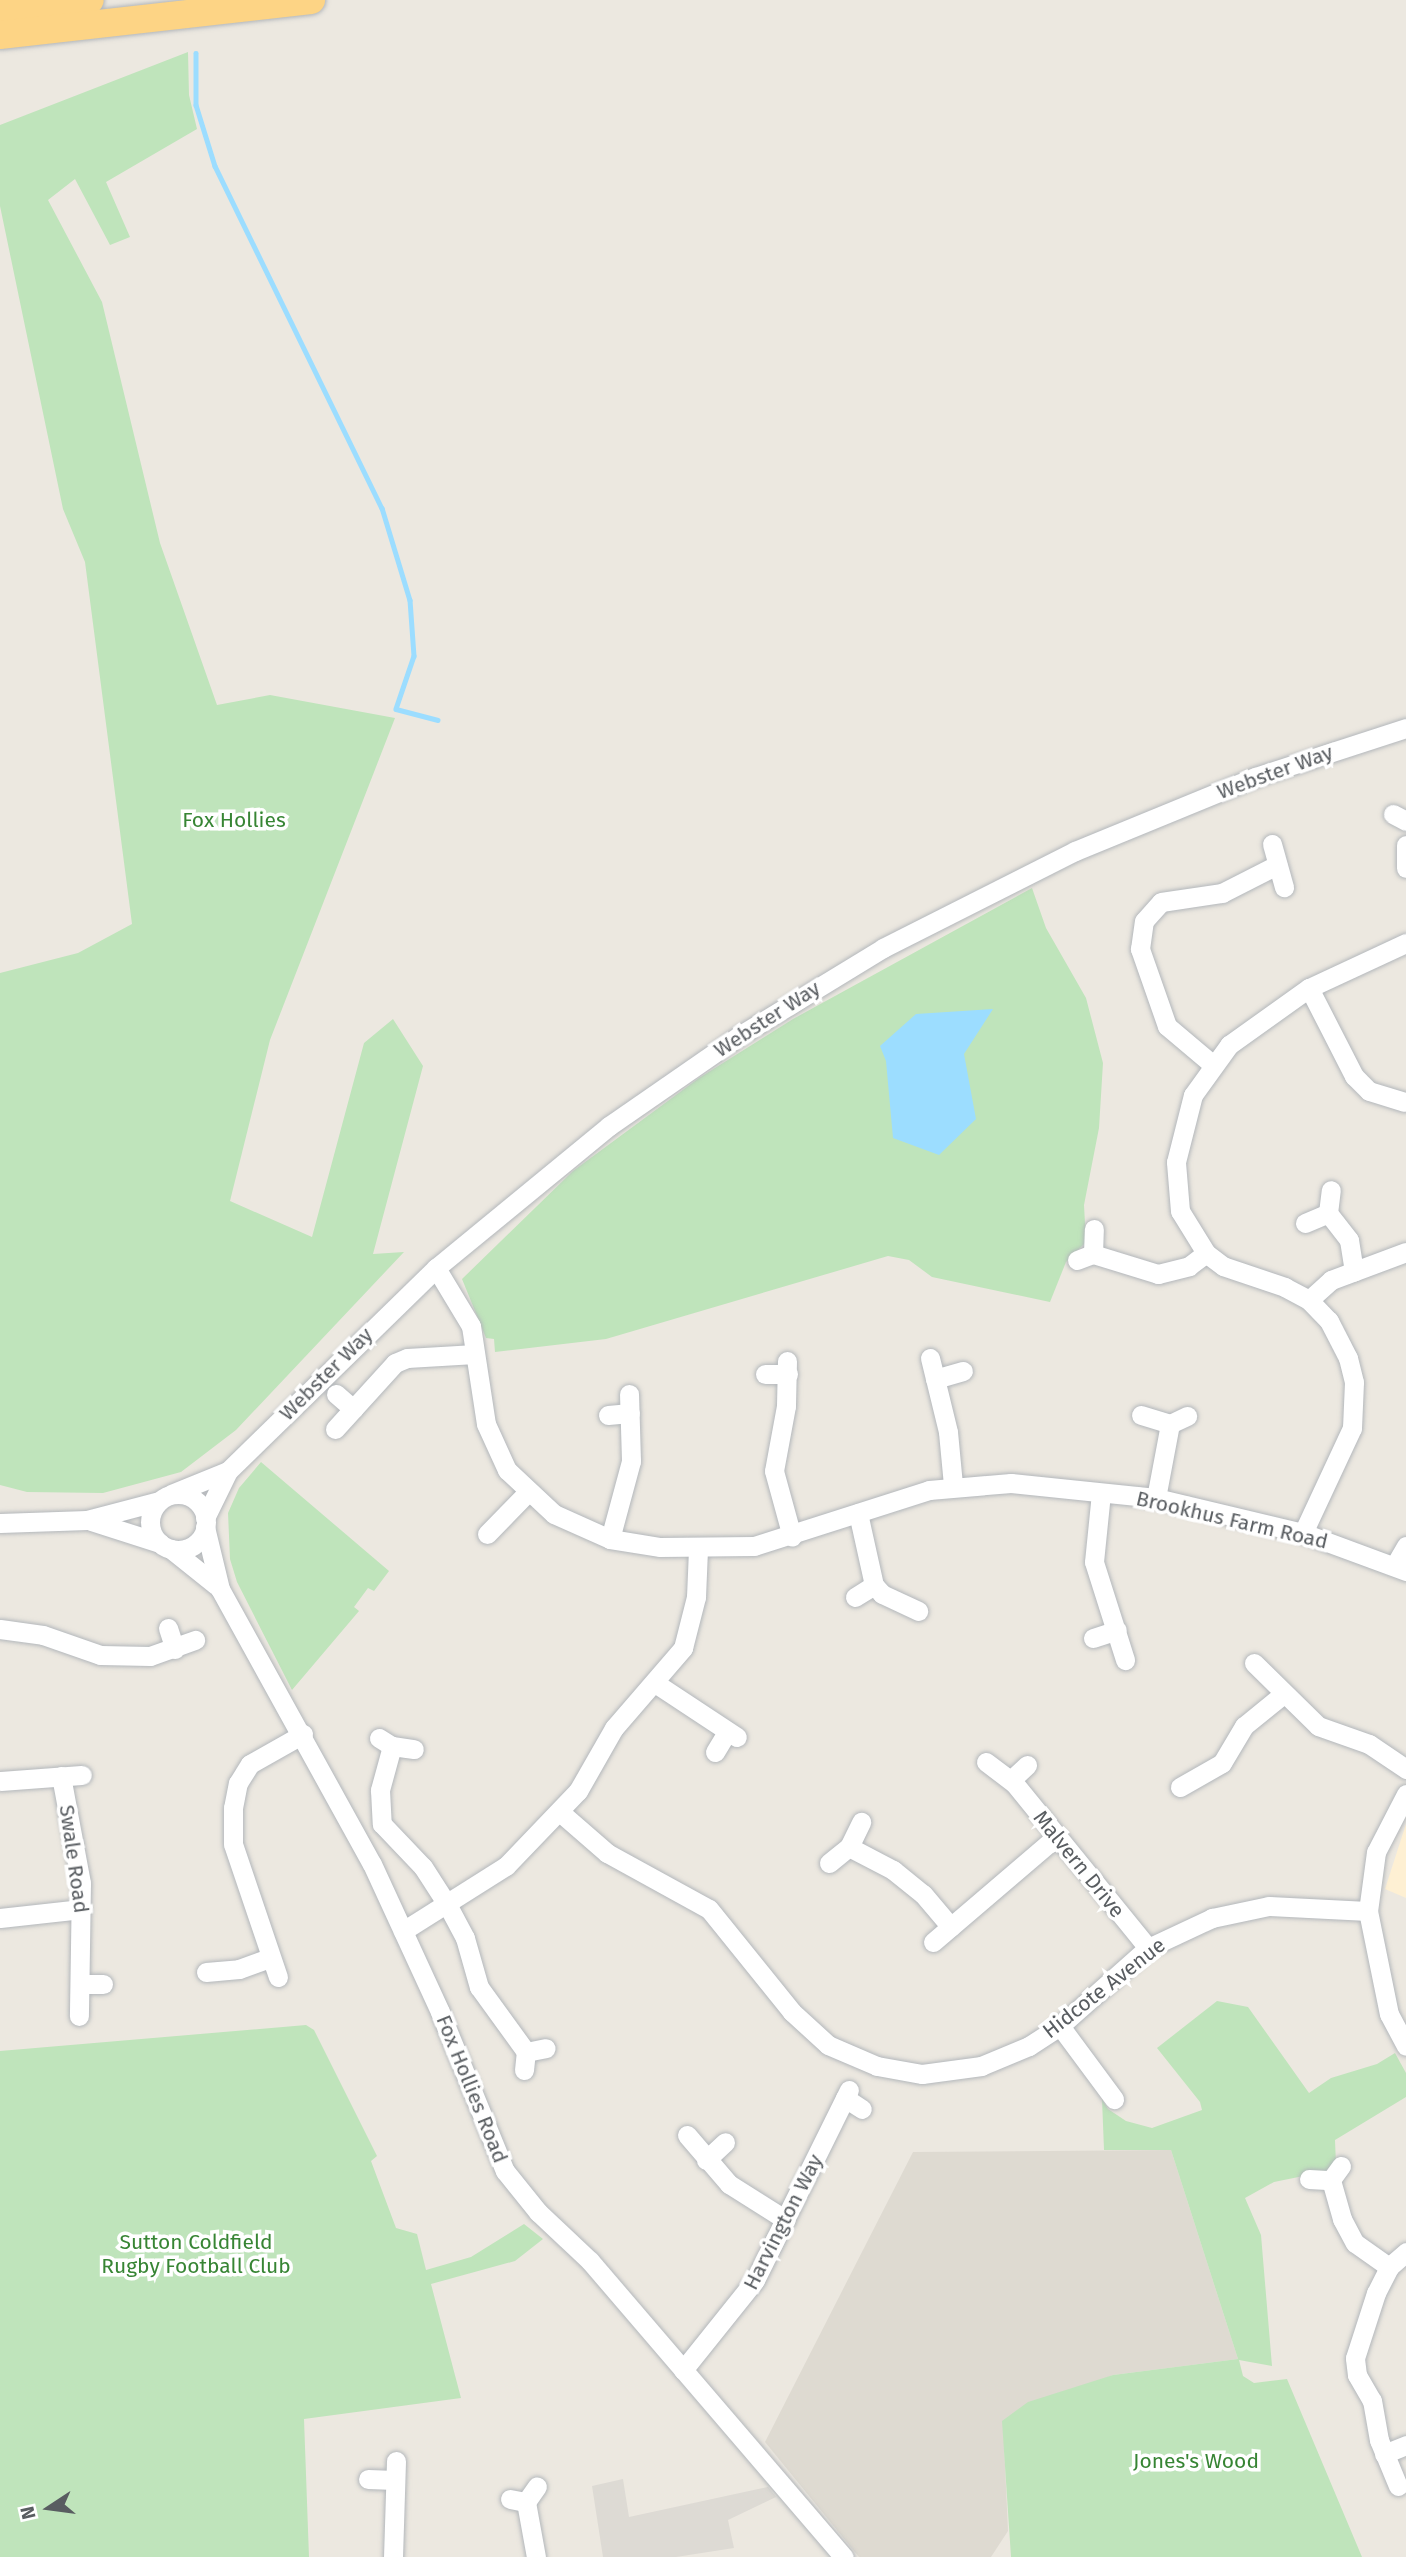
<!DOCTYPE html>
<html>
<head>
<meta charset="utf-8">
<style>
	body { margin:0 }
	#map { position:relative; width:1406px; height:2557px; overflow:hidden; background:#ece8e0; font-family:"Fira Sans",sans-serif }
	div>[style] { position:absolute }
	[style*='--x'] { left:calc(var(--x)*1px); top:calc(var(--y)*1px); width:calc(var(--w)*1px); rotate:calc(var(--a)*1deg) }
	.commercial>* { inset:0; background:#fef0d3 }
	.industrial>* { inset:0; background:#dddad4 }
	.education>* { inset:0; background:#dedad1 }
	.green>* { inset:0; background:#bfe4bb }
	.water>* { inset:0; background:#9cddff }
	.stream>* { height:4.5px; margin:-2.25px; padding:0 2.25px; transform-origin:2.25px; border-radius:2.25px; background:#9cddff }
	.roads { filter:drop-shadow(0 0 2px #b3b7bb) drop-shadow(0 0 2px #b3b7bb) }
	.minor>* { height:19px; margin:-9.5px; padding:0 9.5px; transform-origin:9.5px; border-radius:9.5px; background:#fff }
	.minor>.ring { margin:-9.5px; padding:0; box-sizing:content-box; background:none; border:19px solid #fff; border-radius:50% }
	.highway>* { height:28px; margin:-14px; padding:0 14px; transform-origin:14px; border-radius:14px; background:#fdd485 }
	span { translate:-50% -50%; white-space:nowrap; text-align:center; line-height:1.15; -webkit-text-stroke:7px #fff; paint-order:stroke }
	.street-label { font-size:21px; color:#595d61 }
	.park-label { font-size:21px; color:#378534 }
	.north { position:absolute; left:14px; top:2473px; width:70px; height:70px; -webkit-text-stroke:5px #fff; paint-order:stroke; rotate:257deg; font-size:19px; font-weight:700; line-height:28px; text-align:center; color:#595d61 }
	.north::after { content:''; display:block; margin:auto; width:24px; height:32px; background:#595d61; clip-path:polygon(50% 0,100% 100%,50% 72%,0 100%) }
</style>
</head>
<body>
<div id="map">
	<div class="commercial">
		<div style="clip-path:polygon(1406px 1824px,1406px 1898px,1385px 1889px)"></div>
	</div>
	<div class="industrial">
		<div style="clip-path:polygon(623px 2479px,629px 2517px,768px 2487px,776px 2497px,728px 2520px,734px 2548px,676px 2557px,603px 2557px,592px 2486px)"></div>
	</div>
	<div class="education">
		<div style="clip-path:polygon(1171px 2150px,1238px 2359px,1113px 2375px,1003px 2421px,1008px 2531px,991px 2557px,859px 2557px,765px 2442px,913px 2152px)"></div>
	</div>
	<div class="green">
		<div style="clip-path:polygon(188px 52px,189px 95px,197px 129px,106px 182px,130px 237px,110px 245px,75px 179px,48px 200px,102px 302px,160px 543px,217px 705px,270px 695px,395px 718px,270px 1040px,230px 1201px,312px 1237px,364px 1043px,393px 1019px,423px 1066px,373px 1254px,404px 1252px,236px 1430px,181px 1472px,103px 1493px,27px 1492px,0 1485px,0 973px,78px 953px,132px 924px,85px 562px,63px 509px,0 206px,0 125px)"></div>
		<div style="clip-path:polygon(1032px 888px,1046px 928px,1086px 998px,1103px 1063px,1099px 1128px,1084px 1205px,1086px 1242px,1066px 1262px,1050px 1302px,932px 1277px,909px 1260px,888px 1256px,606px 1339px,495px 1352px,494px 1339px,486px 1338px,462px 1279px,573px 1171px,699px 1078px,793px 1019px)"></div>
		<div style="clip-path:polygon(261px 1462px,389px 1571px,374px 1591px,368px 1588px,354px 1607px,359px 1611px,292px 1690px,237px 1582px,230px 1559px,228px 1513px,239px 1488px)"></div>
		<div style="clip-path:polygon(1217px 2001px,1248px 2007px,1309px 2093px,1331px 2078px,1377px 2064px,1395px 2053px,1406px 2073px,1406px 2097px,1335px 2140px,1336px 2165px,1328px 2171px,1274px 2182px,1245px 2198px,1261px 2235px,1272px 2366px,1239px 2360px,1243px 2376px,1254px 2383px,1287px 2379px,1362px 2557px,1011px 2557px,1002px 2421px,1028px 2402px,1113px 2375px,1238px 2359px,1171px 2150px,1104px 2150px,1102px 2099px,1108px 2109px,1126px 2121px,1152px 2128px,1202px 2110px,1200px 2102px,1157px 2048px)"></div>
		<div style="clip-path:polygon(306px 2025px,314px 2030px,377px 2156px,371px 2161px,396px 2228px,417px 2234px,426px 2270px,471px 2257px,524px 2224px,543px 2239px,515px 2261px,431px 2284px,461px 2398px,304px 2419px,309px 2557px,0 2557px,0 2051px)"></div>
	</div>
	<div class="water">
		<div style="clip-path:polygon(993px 1009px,964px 1054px,976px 1119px,939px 1155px,893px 1138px,886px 1061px,880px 1046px,916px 1014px)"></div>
	</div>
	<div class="stream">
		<div style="--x:196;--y:53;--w:52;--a:90"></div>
		<div style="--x:196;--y:105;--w:64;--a:72.7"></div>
		<div style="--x:215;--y:166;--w:381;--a:64"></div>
		<div style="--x:382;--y:508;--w:96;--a:73.1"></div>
		<div style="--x:410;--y:600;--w:56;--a:85.9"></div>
		<div style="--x:414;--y:656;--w:56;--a:108.8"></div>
		<div style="--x:396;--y:709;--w:43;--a:14.7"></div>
	</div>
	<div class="roads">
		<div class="minor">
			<div style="--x:1393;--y:814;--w:15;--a:28"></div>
			<div style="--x:1272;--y:844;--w:45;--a:74.4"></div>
			<div style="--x:1406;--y:845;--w:23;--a:90"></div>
			<div style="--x:1309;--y:988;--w:99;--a:62.9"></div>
			<div style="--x:1354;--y:1076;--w:21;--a:45"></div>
			<div style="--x:1369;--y:1091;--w:37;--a:17"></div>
			<div style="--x:1212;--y:1064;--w:59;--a:-139.8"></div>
			<div style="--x:1167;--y:1026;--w:82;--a:-109.3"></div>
			<div style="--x:1140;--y:949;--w:28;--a:-82"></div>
			<div style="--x:1144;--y:921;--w:25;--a:-48"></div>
			<div style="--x:1161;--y:902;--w:62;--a:-8.4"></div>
			<div style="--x:1222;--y:893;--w:62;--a:-27"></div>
			<div style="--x:1328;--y:1213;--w:34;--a:52"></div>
			<div style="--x:1349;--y:1240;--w:32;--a:81"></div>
			<div style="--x:1305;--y:1223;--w:25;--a:-23"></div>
			<div style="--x:1328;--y:1213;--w:23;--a:-83"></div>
			<div style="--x:1093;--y:1254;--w:25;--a:-88"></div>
			<div style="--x:1077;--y:1260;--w:17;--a:-21"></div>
			<div style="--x:1093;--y:1254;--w:68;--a:17.1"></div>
			<div style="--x:1158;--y:1274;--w:32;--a:-14"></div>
			<div style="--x:1189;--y:1266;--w:21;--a:-37"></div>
			<div style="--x:436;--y:1268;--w:68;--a:58.9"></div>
			<div style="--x:471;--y:1326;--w:99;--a:81.3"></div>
			<div style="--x:486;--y:1424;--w:51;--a:65.5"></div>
			<div style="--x:507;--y:1470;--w:64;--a:43.1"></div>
			<div style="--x:554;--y:1514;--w:61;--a:24.1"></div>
			<div style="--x:610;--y:1539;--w:51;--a:9.1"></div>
			<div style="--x:660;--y:1547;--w:94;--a:-0.6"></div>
			<div style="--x:754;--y:1546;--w:184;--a:-17.7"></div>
			<div style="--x:929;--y:1490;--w:82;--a:-4.9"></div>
			<div style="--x:1011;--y:1483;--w:146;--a:5.9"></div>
			<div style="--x:1156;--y:1498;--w:151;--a:13.4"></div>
			<div style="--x:1303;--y:1533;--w:110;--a:20.3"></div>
			<div style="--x:1309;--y:1300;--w:30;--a:-42"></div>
			<div style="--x:1331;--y:1280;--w:80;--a:-20.5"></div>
			<div style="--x:930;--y:1358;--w:76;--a:76.3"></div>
			<div style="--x:948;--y:1432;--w:53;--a:84.6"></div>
			<div style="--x:787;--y:1361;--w:45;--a:91.3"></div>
			<div style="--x:786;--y:1406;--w:66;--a:100.5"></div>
			<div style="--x:774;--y:1471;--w:68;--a:74.7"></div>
			<div style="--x:765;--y:1374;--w:23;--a:0"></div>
			<div style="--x:935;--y:1379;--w:29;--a:-16"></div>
			<div style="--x:336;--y:1394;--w:23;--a:41"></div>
			<div style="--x:608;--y:1415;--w:22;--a:-5"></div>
			<div style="--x:1141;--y:1415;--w:30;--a:17"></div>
			<div style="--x:1170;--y:1424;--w:19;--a:-25"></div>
			<div style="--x:335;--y:1429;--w:89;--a:-47.7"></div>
			<div style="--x:395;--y:1363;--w:13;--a:-23"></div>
			<div style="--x:407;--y:1358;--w:68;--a:-3.4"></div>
			<div style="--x:1101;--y:1493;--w:69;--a:95.8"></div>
			<div style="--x:1094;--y:1562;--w:103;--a:72.4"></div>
			<div style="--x:171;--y:1494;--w:61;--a:-22"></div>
			<div class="ring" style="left:150px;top:1494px;width:37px;height:37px"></div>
			<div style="--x:1156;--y:1498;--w:75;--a:-79.3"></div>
			<div style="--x:858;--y:1513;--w:74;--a:77.5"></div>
			<div style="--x:874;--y:1585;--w:12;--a:48"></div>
			<div style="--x:882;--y:1594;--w:40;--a:25"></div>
			<div style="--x:205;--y:1518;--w:52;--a:-63.9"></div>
			<div style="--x:228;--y:1471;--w:291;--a:-44.3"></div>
			<div style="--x:436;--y:1268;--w:224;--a:-39.4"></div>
			<div style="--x:609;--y:1126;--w:158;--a:-34.7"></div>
			<div style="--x:739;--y:1036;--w:169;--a:-31.4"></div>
			<div style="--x:883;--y:948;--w:215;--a:-26.8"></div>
			<div style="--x:1075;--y:851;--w:195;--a:-22.3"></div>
			<div style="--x:1255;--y:777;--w:159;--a:-18"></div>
			<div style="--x:91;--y:1521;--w:72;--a:17.7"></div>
			<div style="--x:0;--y:1523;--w:87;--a:-2"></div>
			<div style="--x:87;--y:1520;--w:74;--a:-14.8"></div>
			<div style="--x:205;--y:1527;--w:64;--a:76.4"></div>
			<div style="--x:220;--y:1589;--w:314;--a:61.1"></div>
			<div style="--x:372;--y:1864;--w:163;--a:65.3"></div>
			<div style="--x:440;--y:2012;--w:172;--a:67.8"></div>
			<div style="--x:505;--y:2171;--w:53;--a:51.2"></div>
			<div style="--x:538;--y:2212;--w:71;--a:43.3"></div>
			<div style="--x:590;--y:2261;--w:390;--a:49.4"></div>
			<div style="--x:1303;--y:1533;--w:116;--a:-65"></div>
			<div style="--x:1352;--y:1428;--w:46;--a:-87.5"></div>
			<div style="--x:1354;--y:1382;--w:25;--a:-104"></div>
			<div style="--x:1348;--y:1358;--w:42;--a:-117.2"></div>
			<div style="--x:1329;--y:1321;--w:29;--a:-134"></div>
			<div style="--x:1309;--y:1300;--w:27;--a:-152"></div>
			<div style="--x:1285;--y:1287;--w:65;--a:-161.3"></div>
			<div style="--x:1223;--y:1266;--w:21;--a:-143"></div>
			<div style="--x:1206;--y:1253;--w:49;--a:-121.8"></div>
			<div style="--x:1180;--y:1211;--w:49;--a:-94.7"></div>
			<div style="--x:1176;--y:1162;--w:69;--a:-75.8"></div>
			<div style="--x:1193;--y:1095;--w:62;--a:-54.2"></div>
			<div style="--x:1229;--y:1045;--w:98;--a:-35.5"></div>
			<div style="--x:1309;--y:988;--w:107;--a:-24.9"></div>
			<div style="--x:487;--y:1534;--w:57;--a:-45.7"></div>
			<div style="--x:610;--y:1539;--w:81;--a:-74.9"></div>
			<div style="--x:631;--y:1461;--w:67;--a:-91.7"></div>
			<div style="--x:171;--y:1549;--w:58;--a:38.7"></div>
			<div style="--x:1395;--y:1565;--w:22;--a:-60"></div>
			<div style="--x:855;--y:1597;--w:22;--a:-32"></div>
			<div style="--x:168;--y:1628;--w:22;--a:72"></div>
			<div style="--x:0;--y:1629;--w:43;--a:7.9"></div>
			<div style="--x:43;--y:1635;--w:60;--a:19.3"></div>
			<div style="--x:100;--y:1655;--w:50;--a:1.1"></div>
			<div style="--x:150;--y:1656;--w:48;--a:-19.6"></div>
			<div style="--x:1093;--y:1638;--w:25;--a:-18"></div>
			<div style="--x:1254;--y:1663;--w:90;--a:44.5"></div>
			<div style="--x:1318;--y:1726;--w:54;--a:19.4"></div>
			<div style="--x:1369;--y:1744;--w:45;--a:34"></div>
			<div style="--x:655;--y:1683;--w:98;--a:33.4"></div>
			<div style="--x:379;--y:1738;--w:15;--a:32"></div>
			<div style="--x:392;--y:1746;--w:22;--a:8"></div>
			<div style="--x:392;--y:1746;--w:46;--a:105.3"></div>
			<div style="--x:380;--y:1790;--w:34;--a:87"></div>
			<div style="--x:382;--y:1824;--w:59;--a:46.4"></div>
			<div style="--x:423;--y:1867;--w:46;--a:57.3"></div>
			<div style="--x:448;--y:1906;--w:36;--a:62"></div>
			<div style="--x:465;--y:1938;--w:51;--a:74.1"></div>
			<div style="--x:479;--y:1987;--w:80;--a:54.1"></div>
			<div style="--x:715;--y:1752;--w:23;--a:-59"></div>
			<div style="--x:986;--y:1762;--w:35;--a:37"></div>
			<div style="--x:1014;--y:1783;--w:213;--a:50.9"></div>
			<div style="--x:61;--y:1776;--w:109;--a:79.4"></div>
			<div style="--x:81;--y:1883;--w:133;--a:90.9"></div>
			<div style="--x:1011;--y:1780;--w:22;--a:-43"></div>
			<div style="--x:0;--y:1781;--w:82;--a:-4.2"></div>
			<div style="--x:1180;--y:1787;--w:48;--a:-29.7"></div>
			<div style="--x:1222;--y:1763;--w:43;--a:-59.3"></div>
			<div style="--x:1244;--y:1726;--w:49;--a:-39.2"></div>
			<div style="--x:1406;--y:1794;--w:65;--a:117.3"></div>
			<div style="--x:1376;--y:1852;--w:60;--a:97.7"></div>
			<div style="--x:1368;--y:1911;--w:105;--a:78.5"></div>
			<div style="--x:1389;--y:2014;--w:36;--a:62"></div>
			<div style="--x:561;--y:1813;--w:61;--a:41"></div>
			<div style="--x:607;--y:1853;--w:116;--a:28.8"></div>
			<div style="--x:709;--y:1909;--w:132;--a:51.1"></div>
			<div style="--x:792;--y:2012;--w:49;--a:42.5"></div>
			<div style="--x:828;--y:2045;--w:53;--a:23.2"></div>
			<div style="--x:877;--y:2066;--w:46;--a:10.1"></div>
			<div style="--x:922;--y:2074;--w:60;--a:-7.7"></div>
			<div style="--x:981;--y:2066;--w:52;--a:-22.6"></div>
			<div style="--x:1029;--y:2046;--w:37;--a:-33"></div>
			<div style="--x:1060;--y:2026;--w:118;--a:-41.6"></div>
			<div style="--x:1148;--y:1948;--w:71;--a:-25.1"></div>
			<div style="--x:1212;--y:1918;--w:58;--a:-11.9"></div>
			<div style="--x:1269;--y:1906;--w:99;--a:2.9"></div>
			<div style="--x:849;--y:1847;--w:50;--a:27.6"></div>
			<div style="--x:893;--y:1870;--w:38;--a:39"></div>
			<div style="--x:923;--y:1894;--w:43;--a:49.7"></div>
			<div style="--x:829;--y:1863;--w:26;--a:-39"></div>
			<div style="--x:849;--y:1847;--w:28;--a:-64"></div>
			<div style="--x:0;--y:1918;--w:82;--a:-6.3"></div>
			<div style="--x:403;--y:1931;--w:122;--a:-32.3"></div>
			<div style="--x:506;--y:1866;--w:104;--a:-46.2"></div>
			<div style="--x:578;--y:1791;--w:73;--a:-60.3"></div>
			<div style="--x:614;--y:1728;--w:106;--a:-49.2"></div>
			<div style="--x:683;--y:1648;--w:53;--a:-75.7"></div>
			<div style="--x:696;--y:1597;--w:48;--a:-87.6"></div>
			<div style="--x:933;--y:1942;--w:162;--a:-40.5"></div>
			<div style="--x:206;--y:1972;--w:33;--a:-5"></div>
			<div style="--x:239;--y:1969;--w:33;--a:-20"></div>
			<div style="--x:278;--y:1977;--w:140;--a:-108.7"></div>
			<div style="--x:233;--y:1844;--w:36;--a:-90"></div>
			<div style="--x:233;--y:1808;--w:25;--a:-79"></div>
			<div style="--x:238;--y:1783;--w:22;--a:-58"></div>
			<div style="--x:250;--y:1764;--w:61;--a:-29.5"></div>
			<div style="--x:82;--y:1984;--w:21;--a:0"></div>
			<div style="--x:1060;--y:2026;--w:91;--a:53.5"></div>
			<div style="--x:524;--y:2070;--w:18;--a:-84"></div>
			<div style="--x:526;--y:2052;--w:20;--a:-11"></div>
			<div style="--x:845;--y:2098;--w:20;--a:33"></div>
			<div style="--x:687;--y:2135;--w:65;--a:49.4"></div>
			<div style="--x:729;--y:2184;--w:67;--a:32.3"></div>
			<div style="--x:706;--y:2160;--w:26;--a:-43"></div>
			<div style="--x:1341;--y:2166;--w:17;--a:126"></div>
			<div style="--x:1331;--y:2180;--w:41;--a:74.2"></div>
			<div style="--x:1342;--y:2219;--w:27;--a:62"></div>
			<div style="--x:1355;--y:2243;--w:42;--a:35.2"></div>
			<div style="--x:1309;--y:2179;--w:22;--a:3"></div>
			<div style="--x:683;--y:2370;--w:115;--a:-51.3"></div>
			<div style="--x:755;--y:2280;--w:212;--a:-63.7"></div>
			<div style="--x:1384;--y:2454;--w:24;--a:-22"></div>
			<div style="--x:368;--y:2479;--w:27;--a:2"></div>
			<div style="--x:1398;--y:2486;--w:50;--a:-112.4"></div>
			<div style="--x:1379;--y:2440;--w:40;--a:-100"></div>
			<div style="--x:1372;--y:2401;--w:30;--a:-120"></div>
			<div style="--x:1357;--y:2375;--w:17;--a:-97"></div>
			<div style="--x:1355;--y:2358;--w:68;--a:-72.1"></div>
			<div style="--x:1376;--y:2293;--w:29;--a:-63"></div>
			<div style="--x:1389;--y:2267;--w:23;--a:-41"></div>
			<div style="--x:510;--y:2499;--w:16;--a:11"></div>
			<div style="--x:526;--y:2502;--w:19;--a:-55"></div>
			<div style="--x:526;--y:2502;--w:56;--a:79.7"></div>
			<div style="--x:393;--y:2557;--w:96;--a:-88.2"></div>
		</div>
		<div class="highway">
			<div style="--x:0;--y:8;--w:90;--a:-5.1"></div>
			<div style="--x:0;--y:35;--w:313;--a:-6.4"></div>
		</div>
	</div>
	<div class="street-label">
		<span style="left:1275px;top:772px;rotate:-20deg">Webster Way</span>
		<span style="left:767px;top:1019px;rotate:-33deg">Webster Way</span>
		<span style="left:326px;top:1374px;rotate:-45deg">Webster Way</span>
		<span style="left:1232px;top:1520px;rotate:13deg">Brookhus Farm Road</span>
		<span style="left:74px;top:1859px;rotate:82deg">Swale Road</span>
		<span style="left:1079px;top:1864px;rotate:51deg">Malvern Drive</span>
		<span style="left:1104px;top:1988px;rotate:-38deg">Hidcote Avenue</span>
		<span style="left:472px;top:2089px;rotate:68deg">Fox Hollies Road</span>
		<span style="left:783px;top:2222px;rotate:-63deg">Harvington Way</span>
	</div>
	<div class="park-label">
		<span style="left:234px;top:820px">Fox Hollies</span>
		<span style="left:196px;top:2254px">Sutton Coldfield<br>Rugby Football Club</span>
		<span style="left:1196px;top:2461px">Jones's Wood</span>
	</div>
	<div class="north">N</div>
</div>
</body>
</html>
